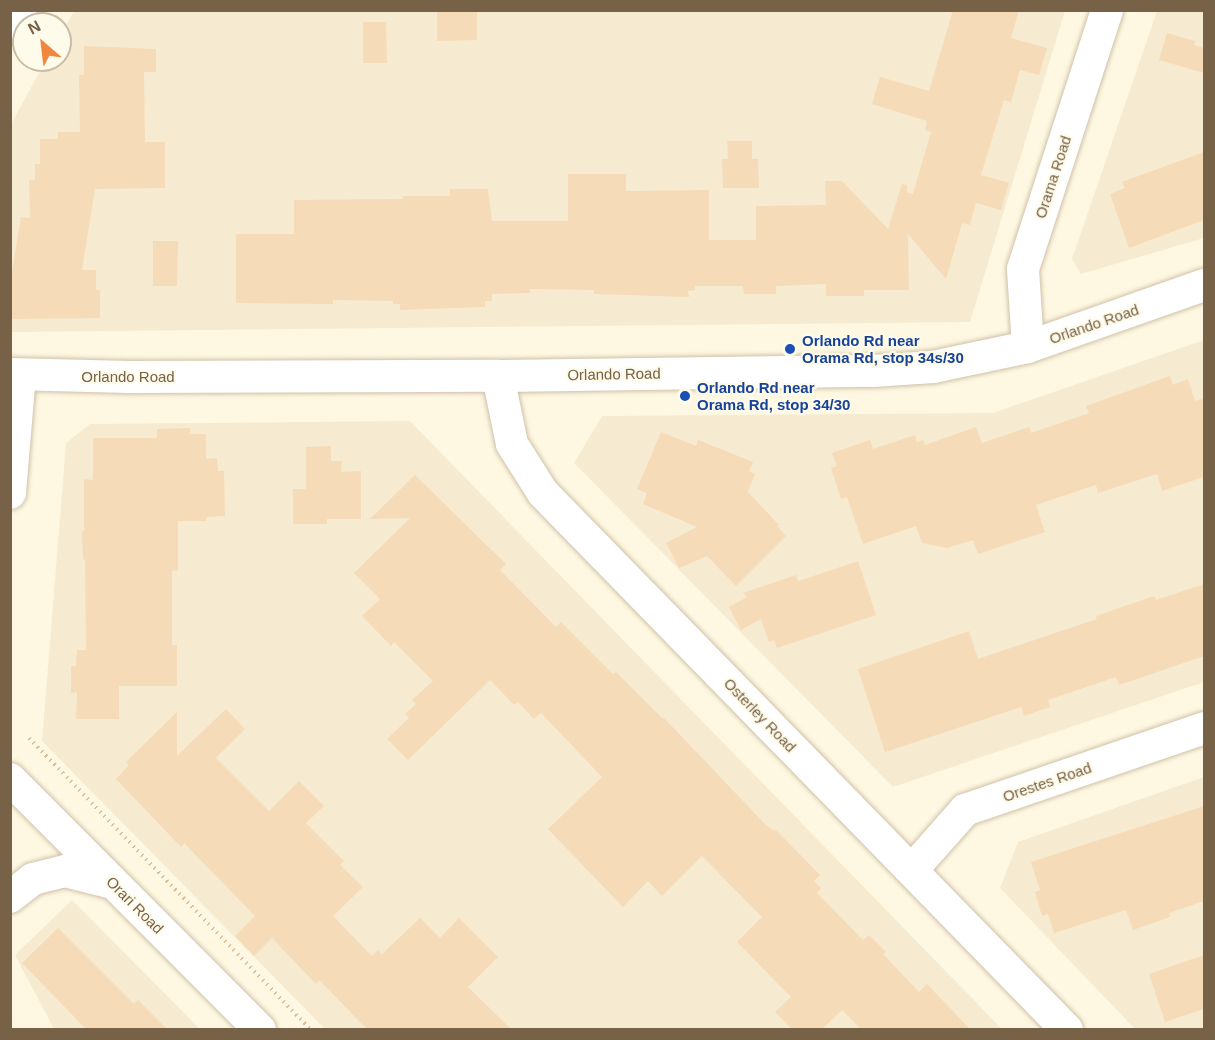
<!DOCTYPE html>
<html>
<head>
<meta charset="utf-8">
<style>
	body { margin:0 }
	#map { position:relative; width:1215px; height:1040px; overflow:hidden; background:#fef8e2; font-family:Arial,sans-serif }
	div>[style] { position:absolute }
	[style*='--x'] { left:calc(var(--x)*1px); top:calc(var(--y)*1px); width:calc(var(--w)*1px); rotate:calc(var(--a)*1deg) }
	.residential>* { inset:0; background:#f6ebd0 }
	.building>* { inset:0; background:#f5dbb8 }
	.path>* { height:4px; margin-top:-2px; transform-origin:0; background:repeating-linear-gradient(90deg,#dabf9b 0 1.5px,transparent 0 6px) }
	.roads { filter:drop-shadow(0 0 2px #d0c1a8) drop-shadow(0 0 2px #d0c1a8) }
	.minor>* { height:32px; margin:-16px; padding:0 16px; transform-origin:16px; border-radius:16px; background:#fff }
	.dots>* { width:16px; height:16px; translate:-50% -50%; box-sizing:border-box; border:3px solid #fffbea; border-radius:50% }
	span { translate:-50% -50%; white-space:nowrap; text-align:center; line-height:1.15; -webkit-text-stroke:4.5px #fffbea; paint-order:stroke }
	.street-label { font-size:15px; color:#776147 }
	.transit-label { font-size:15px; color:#164399; font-weight:700 }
	.left { translate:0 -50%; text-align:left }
	.frame { position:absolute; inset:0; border:12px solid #776147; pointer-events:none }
	.north { position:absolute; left:12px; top:12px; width:60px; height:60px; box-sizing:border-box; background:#fffbea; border:2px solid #c9bda9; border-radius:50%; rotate:332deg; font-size:16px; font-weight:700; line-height:24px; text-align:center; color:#776147 }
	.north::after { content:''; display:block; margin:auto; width:21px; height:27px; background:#f1863e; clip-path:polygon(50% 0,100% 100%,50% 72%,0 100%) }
</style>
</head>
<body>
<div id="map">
	<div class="residential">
		<div style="clip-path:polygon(74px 11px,1065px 11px,970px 322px,11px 332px,11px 124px,46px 60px,60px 60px,60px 35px)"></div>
		<div style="clip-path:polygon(1157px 11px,1204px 11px,1204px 238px,1081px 274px,1072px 259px)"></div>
		<div style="clip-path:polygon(1204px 340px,1204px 682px,893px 787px,574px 463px,602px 416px,993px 413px)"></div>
		<div style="clip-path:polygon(410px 421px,1002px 1029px,325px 1029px,42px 741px,66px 443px,90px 424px)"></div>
		<div style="clip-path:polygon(1204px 777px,1204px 1029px,1135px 1029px,1000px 888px,1018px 842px)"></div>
		<div style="clip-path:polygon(72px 900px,200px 1029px,54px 1029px,15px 955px)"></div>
	</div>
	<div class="building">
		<div style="clip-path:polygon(437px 10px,477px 10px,477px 40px,437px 41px)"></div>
		<div style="clip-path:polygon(953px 10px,1019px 10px,1011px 38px,1047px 48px,1039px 75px,1020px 70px,1011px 102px,1004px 100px,981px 175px,1009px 183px,1001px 210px,976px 203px,970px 225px,962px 223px,946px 279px,908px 234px,909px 290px,864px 290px,864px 296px,826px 296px,826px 284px,776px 286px,776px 294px,744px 294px,743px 286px,695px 286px,695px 290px,688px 291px,689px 297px,594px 294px,594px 290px,530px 289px,530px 293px,492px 294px,492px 301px,485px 301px,485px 307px,425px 309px,400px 310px,400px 304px,393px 304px,393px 301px,333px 300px,333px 304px,236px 303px,236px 234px,294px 234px,294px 200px,403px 199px,403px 196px,450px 196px,450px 189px,488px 189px,492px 221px,568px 221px,568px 174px,626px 174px,626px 191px,709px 190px,709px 240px,756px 240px,756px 206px,826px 205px,825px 181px,842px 181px,888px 229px,902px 184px,907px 185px,907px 192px,913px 194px,931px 132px,925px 130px,927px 121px,872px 104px,880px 77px,929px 91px)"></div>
		<div style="clip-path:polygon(363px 22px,386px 22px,387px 63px,363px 63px)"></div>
		<div style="clip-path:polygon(1167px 33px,1195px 41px,1194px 45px,1204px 48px,1204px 73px,1159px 60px)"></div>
		<div style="clip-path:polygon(84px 46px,156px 49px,156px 72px,144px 72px,145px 142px,165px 142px,165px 188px,95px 189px,82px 270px,96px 270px,96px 290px,100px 290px,100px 318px,10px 319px,11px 278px,21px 217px,30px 218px,29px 180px,35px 180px,35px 164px,40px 164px,40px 139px,58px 139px,58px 132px,80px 132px,79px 75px,84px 75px)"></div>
		<div style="clip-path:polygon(727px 141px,752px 141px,752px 159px,758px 159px,759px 188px,723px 188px,722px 159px,728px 159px)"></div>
		<div style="clip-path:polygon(1204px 152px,1204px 220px,1129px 248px,1110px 194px,1125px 188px,1122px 182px)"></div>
		<div style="clip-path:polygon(153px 241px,178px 241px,177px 286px,153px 286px)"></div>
		<div style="clip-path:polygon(1170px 376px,1173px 385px,1188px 379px,1195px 401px,1204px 398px,1204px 477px,1162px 491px,1157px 474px,1098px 493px,1096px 485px,1036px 505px,1045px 532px,978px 554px,973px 540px,947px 548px,922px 543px,916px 526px,863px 544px,847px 497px,841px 499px,831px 468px,837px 466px,832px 453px,870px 440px,873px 449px,915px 435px,917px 442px,923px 440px,925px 445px,976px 427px,982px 443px,1029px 427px,1031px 433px,1089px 413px,1086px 406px)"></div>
		<div style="clip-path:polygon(190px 428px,190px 434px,206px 434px,206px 459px,217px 458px,218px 471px,224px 471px,225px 516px,206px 517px,206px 521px,178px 521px,178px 570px,172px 571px,172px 645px,177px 645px,177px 686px,119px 686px,119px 719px,76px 719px,77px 692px,71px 693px,71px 666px,76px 666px,77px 650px,86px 650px,85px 559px,83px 560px,82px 531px,84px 531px,84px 479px,93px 480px,93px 438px,157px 438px,157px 429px)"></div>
		<div style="clip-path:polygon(661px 432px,696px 446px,698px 440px,753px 462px,749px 471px,755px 474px,748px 492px,779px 525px,777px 526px,786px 536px,736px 586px,707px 556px,679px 568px,666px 543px,697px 527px,643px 504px,647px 493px,637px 489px)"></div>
		<div style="clip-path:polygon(331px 446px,331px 461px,342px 461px,341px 472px,361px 471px,361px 519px,327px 519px,327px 524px,293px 524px,293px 489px,306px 489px,306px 447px)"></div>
		<div style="clip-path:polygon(415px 475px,506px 564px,500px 570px,556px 627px,561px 622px,613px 674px,616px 672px,663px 719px,664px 718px,765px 824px,774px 831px,776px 830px,820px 875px,814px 881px,821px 888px,817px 893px,863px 940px,869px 935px,886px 952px,883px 954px,919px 992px,927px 984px,970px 1029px,861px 1029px,842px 1010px,822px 1029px,792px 1029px,775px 1012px,791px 997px,737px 942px,762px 917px,702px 856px,662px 896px,648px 881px,623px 907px,548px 829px,602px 777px,541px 713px,534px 719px,518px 702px,514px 705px,490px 680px,408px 760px,387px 739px,409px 718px,405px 714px,416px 704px,412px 700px,433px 681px,394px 642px,391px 646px,362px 616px,380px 599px,354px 573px,410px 518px,370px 519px)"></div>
		<div style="clip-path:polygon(858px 561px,876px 615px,777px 648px,774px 640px,769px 642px,761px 619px,741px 630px,729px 607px,747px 597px,743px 593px,796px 575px,798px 581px)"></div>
		<div style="clip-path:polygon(1204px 584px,1204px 656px,1119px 685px,1116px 677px,1048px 700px,1050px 707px,1024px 716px,1021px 707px,885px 752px,858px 669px,969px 631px,978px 659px,1097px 619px,1096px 616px,1154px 596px,1156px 600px)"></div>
		<div style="clip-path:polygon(226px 709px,245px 729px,216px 758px,269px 811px,299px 781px,324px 806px,306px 823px,344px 861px,340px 865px,363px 887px,333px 916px,372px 956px,378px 950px,382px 954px,420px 918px,440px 938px,459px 918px,498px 957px,468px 987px,511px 1029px,367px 1029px,319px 980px,316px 984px,272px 938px,254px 956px,235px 936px,255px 916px,184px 843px,181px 847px,116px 779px,129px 765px,126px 762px,177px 712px,177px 756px)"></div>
		<div style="clip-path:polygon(1204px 806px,1204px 901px,1169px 913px,1170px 917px,1133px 930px,1126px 910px,1054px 933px,1048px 914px,1042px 916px,1035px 892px,1040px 890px,1031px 862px)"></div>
		<div style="clip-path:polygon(58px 928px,134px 1004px,138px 1000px,167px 1029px,86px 1029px,22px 963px)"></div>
		<div style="clip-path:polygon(1204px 955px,1204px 1009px,1165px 1022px,1149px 974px)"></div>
	</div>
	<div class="path">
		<div style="--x:29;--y:738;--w:406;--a:46"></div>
	</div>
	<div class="roads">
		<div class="minor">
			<div style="--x:10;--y:28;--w:21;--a:-59"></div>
			<div style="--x:1028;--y:347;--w:78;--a:-93.7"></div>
			<div style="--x:1023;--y:269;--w:272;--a:-72"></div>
			<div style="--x:10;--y:374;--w:119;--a:1.4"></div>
			<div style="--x:129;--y:377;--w:369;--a:-0.2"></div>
			<div style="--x:498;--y:376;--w:375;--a:-0.8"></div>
			<div style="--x:873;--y:371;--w:60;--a:-3.8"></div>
			<div style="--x:933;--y:367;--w:97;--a:-11.9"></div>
			<div style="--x:1028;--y:347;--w:187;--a:-19.4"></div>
			<div style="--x:498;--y:376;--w:69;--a:78.4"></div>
			<div style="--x:512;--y:444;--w:58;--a:57.7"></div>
			<div style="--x:543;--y:493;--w:750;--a:45.7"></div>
			<div style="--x:10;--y:493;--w:118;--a:-85.2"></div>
			<div style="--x:10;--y:779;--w:354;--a:45.1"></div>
			<div style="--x:912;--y:870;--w:80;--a:-48.5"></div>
			<div style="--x:965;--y:810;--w:253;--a:-18.9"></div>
			<div style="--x:10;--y:897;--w:29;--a:-38"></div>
			<div style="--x:33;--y:879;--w:33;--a:-14"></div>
			<div style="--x:65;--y:871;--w:49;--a:14.3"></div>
		</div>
	</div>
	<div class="dots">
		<div style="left:790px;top:349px;background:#1a4fb4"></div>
		<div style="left:685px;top:396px;background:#1a4fb4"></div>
	</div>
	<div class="street-label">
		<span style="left:1053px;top:177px;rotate:-72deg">Orama Road</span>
		<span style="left:1094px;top:324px;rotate:-19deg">Orlando Road</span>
		<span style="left:614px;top:374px;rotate:-1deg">Orlando Road</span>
		<span style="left:128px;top:377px">Orlando Road</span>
		<span style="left:760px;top:715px;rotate:46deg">Osterley Road</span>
		<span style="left:1047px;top:782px;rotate:-19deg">Orestes Road</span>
		<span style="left:135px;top:905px;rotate:45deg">Orari Road</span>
	</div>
	<div class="transit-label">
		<span class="left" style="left:802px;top:349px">Orlando Rd near<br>Orama Rd, stop 34s/30</span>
		<span class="left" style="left:697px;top:396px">Orlando Rd near<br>Orama Rd, stop 34/30</span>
	</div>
	<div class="frame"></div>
	<div class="north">N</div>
</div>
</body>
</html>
